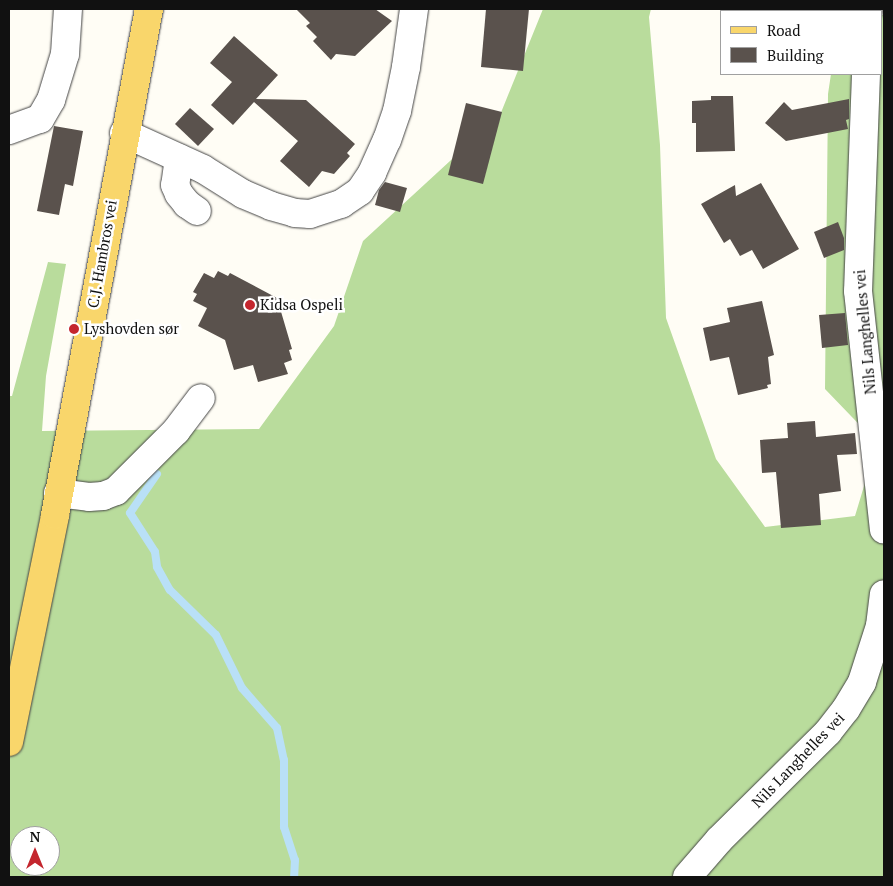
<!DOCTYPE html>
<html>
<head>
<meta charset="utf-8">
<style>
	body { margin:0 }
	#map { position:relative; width:893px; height:886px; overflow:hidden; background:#fffdf5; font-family:"PT Serif",serif }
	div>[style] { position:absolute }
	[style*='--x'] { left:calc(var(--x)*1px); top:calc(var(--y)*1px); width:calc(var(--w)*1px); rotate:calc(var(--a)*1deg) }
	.forest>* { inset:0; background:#b9dc9c }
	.stream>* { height:8px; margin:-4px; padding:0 4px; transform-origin:4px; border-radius:4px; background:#b9e0f7 }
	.building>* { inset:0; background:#5a524d }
	.roads { filter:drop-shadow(0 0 1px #444) drop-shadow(0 0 1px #444) }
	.minor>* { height:28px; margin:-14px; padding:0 14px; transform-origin:14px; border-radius:14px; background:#fff }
	.major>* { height:28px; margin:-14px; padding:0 14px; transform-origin:14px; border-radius:14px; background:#f9d66b }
	.dots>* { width:14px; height:14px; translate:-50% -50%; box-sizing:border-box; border:2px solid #fff; border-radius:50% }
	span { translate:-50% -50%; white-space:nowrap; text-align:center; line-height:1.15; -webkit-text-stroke:5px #fff; paint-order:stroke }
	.street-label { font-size:15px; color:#111 }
	.poi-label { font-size:15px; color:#111 }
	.left { translate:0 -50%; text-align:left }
	.frame { position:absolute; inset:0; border:10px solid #111; pointer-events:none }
	.legend { position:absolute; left:720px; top:10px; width:162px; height:65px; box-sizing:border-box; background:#fff; border:1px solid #a0a0a0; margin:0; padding:6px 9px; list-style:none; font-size:15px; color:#111 }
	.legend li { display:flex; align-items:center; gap:10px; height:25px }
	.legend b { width:25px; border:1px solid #a0a0a0 }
	.north { position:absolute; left:10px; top:826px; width:50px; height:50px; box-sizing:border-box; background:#fff; border:1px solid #a0a0a0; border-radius:50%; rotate:0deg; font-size:14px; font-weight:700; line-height:20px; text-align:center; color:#111 }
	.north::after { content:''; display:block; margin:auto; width:18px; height:22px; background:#c4262e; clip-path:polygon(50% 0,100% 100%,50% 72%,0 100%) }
</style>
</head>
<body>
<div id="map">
	<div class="forest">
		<div style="clip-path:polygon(evenodd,543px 9px,651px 9px,649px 17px,660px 145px,666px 318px,716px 459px,765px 527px,855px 516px,877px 443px,825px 389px,828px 94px,831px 74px,882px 74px,882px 15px,884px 15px,884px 877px,9px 877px,9px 396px,12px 396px,48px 262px,66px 264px,46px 376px,42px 431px,259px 429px,334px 326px,363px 241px,500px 115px,543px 9px,20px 836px,50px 836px,50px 866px,20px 866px,20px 836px)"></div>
	</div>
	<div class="stream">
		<div style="--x:157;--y:474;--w:47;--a:124.7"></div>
		<div style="--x:130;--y:513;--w:46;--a:57.3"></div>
		<div style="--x:155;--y:552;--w:15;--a:82"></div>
		<div style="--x:157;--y:567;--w:26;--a:61"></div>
		<div style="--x:170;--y:590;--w:64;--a:44.4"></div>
		<div style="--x:216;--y:635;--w:59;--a:63.9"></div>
		<div style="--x:242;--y:688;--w:53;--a:48.8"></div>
		<div style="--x:277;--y:728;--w:33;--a:78"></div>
		<div style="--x:284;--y:760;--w:67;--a:90"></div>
		<div style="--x:284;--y:827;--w:35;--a:72"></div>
		<div style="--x:295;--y:860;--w:17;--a:93"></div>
	</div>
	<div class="building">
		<div style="clip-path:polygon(296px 9px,375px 9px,392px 21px,355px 56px,336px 54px,331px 60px,313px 41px,317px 37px,306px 26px,310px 23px)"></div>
		<div style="clip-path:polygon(486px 9px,529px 9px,523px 71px,481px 67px)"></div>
		<div style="clip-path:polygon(234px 36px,278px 75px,256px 99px,306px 100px,355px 144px,347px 153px,350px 156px,334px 174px,322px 171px,309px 187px,280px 161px,298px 141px,254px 102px,233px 125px,211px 105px,232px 82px,210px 63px)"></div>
		<div style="clip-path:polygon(711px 96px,733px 96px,735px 151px,696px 152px,696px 123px,692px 123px,692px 101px,711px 100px)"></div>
		<div style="clip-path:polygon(849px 99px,849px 119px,846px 120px,848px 129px,786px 141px,765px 123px,784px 102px,792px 110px)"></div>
		<div style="clip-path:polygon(466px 103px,502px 112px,483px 184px,448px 175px)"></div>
		<div style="clip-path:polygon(190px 108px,214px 129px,198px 146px,175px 124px)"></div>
		<div style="clip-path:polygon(54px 126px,83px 131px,73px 186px,65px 184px,59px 215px,37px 211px)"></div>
		<div style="clip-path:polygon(385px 182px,407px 188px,400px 212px,375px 205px,379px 190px)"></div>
		<div style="clip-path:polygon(761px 183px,799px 249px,763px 269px,752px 250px,740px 256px,730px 239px,724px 243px,701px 204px,735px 185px,736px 196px)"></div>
		<div style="clip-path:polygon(838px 222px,844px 238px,844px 250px,824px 258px,814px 232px)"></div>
		<div style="clip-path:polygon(218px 271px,228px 276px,230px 273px,277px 298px,292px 349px,289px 350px,292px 360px,284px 363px,288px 374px,258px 382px,253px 365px,234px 370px,225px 340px,198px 326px,207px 308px,193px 301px,197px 294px,193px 292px,204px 273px,214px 278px)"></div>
		<div style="clip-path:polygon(762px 301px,774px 355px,768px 357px,771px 384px,767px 385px,768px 388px,738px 395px,729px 357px,710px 361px,703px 328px,730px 322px,727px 308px)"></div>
		<div style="clip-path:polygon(845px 313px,848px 345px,822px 348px,819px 315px)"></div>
		<div style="clip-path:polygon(815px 421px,816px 437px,855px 433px,857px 454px,837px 455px,841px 491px,819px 494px,821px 525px,781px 528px,776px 472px,762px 473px,760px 440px,788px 438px,787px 423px)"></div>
	</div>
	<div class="roads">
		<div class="minor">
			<div style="--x:868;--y:9;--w:2;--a:90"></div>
			<div style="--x:866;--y:74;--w:217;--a:92.1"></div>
			<div style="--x:858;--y:291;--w:240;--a:83.8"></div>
			<div style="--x:9;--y:130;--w:33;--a:-20"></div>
			<div style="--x:40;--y:119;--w:22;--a:-60"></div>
			<div style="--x:51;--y:100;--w:48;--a:-73.1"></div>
			<div style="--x:65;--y:54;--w:45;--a:-86.2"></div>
			<div style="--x:124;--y:133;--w:87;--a:24.5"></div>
			<div style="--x:203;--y:169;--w:47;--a:32"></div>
			<div style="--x:243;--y:194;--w:30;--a:23"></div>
			<div style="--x:271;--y:206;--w:25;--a:16"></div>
			<div style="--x:295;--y:213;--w:15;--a:4"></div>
			<div style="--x:310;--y:214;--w:33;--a:-18"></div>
			<div style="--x:341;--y:204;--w:23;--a:-34"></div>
			<div style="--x:360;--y:191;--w:22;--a:-56"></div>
			<div style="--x:372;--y:173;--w:36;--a:-66"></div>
			<div style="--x:387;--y:140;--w:31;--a:-71"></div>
			<div style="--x:397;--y:111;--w:45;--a:-78.4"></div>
			<div style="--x:406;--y:67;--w:59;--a:-82.1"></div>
			<div style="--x:179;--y:158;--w:27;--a:98"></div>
			<div style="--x:175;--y:185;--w:10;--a:66"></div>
			<div style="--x:179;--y:194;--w:13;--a:51"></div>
			<div style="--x:187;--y:204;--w:12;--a:35"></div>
			<div style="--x:58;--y:493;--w:31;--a:7"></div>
			<div style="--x:89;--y:497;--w:14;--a:-4"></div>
			<div style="--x:103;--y:496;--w:14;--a:-21"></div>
			<div style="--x:116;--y:491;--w:85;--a:-45"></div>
			<div style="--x:176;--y:431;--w:41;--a:-52.9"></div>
			<div style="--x:687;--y:877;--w:49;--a:-49.1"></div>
			<div style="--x:719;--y:840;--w:153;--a:-44.7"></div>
			<div style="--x:828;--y:732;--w:29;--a:-52"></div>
			<div style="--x:846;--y:709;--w:31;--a:-59"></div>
			<div style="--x:862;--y:682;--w:59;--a:-72.2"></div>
			<div style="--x:880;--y:626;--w:32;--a:-83"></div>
		</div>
		<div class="major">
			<div style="--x:9;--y:742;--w:232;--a:-78.5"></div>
			<div style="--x:55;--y:515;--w:515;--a:-79.48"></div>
		</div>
	</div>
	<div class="dots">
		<div style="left:250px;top:305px;background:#c4262e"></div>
		<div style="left:74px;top:329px;background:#c4262e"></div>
	</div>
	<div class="street-label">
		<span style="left:102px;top:254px;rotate:-80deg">C.J. Hambros vei</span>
		<span style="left:865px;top:332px;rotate:-95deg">Nils Langhelles vei</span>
		<span style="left:798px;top:760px;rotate:-46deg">Nils Langhelles vei</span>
	</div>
	<div class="poi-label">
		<span class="left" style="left:260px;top:305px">Kidsa Ospeli</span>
		<span class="left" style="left:84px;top:329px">Lyshovden sør</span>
	</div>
	<div class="frame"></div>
	<ul class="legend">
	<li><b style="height:6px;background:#f9d66b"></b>Road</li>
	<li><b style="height:14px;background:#5a524d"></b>Building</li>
	</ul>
	<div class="north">N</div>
</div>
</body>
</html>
